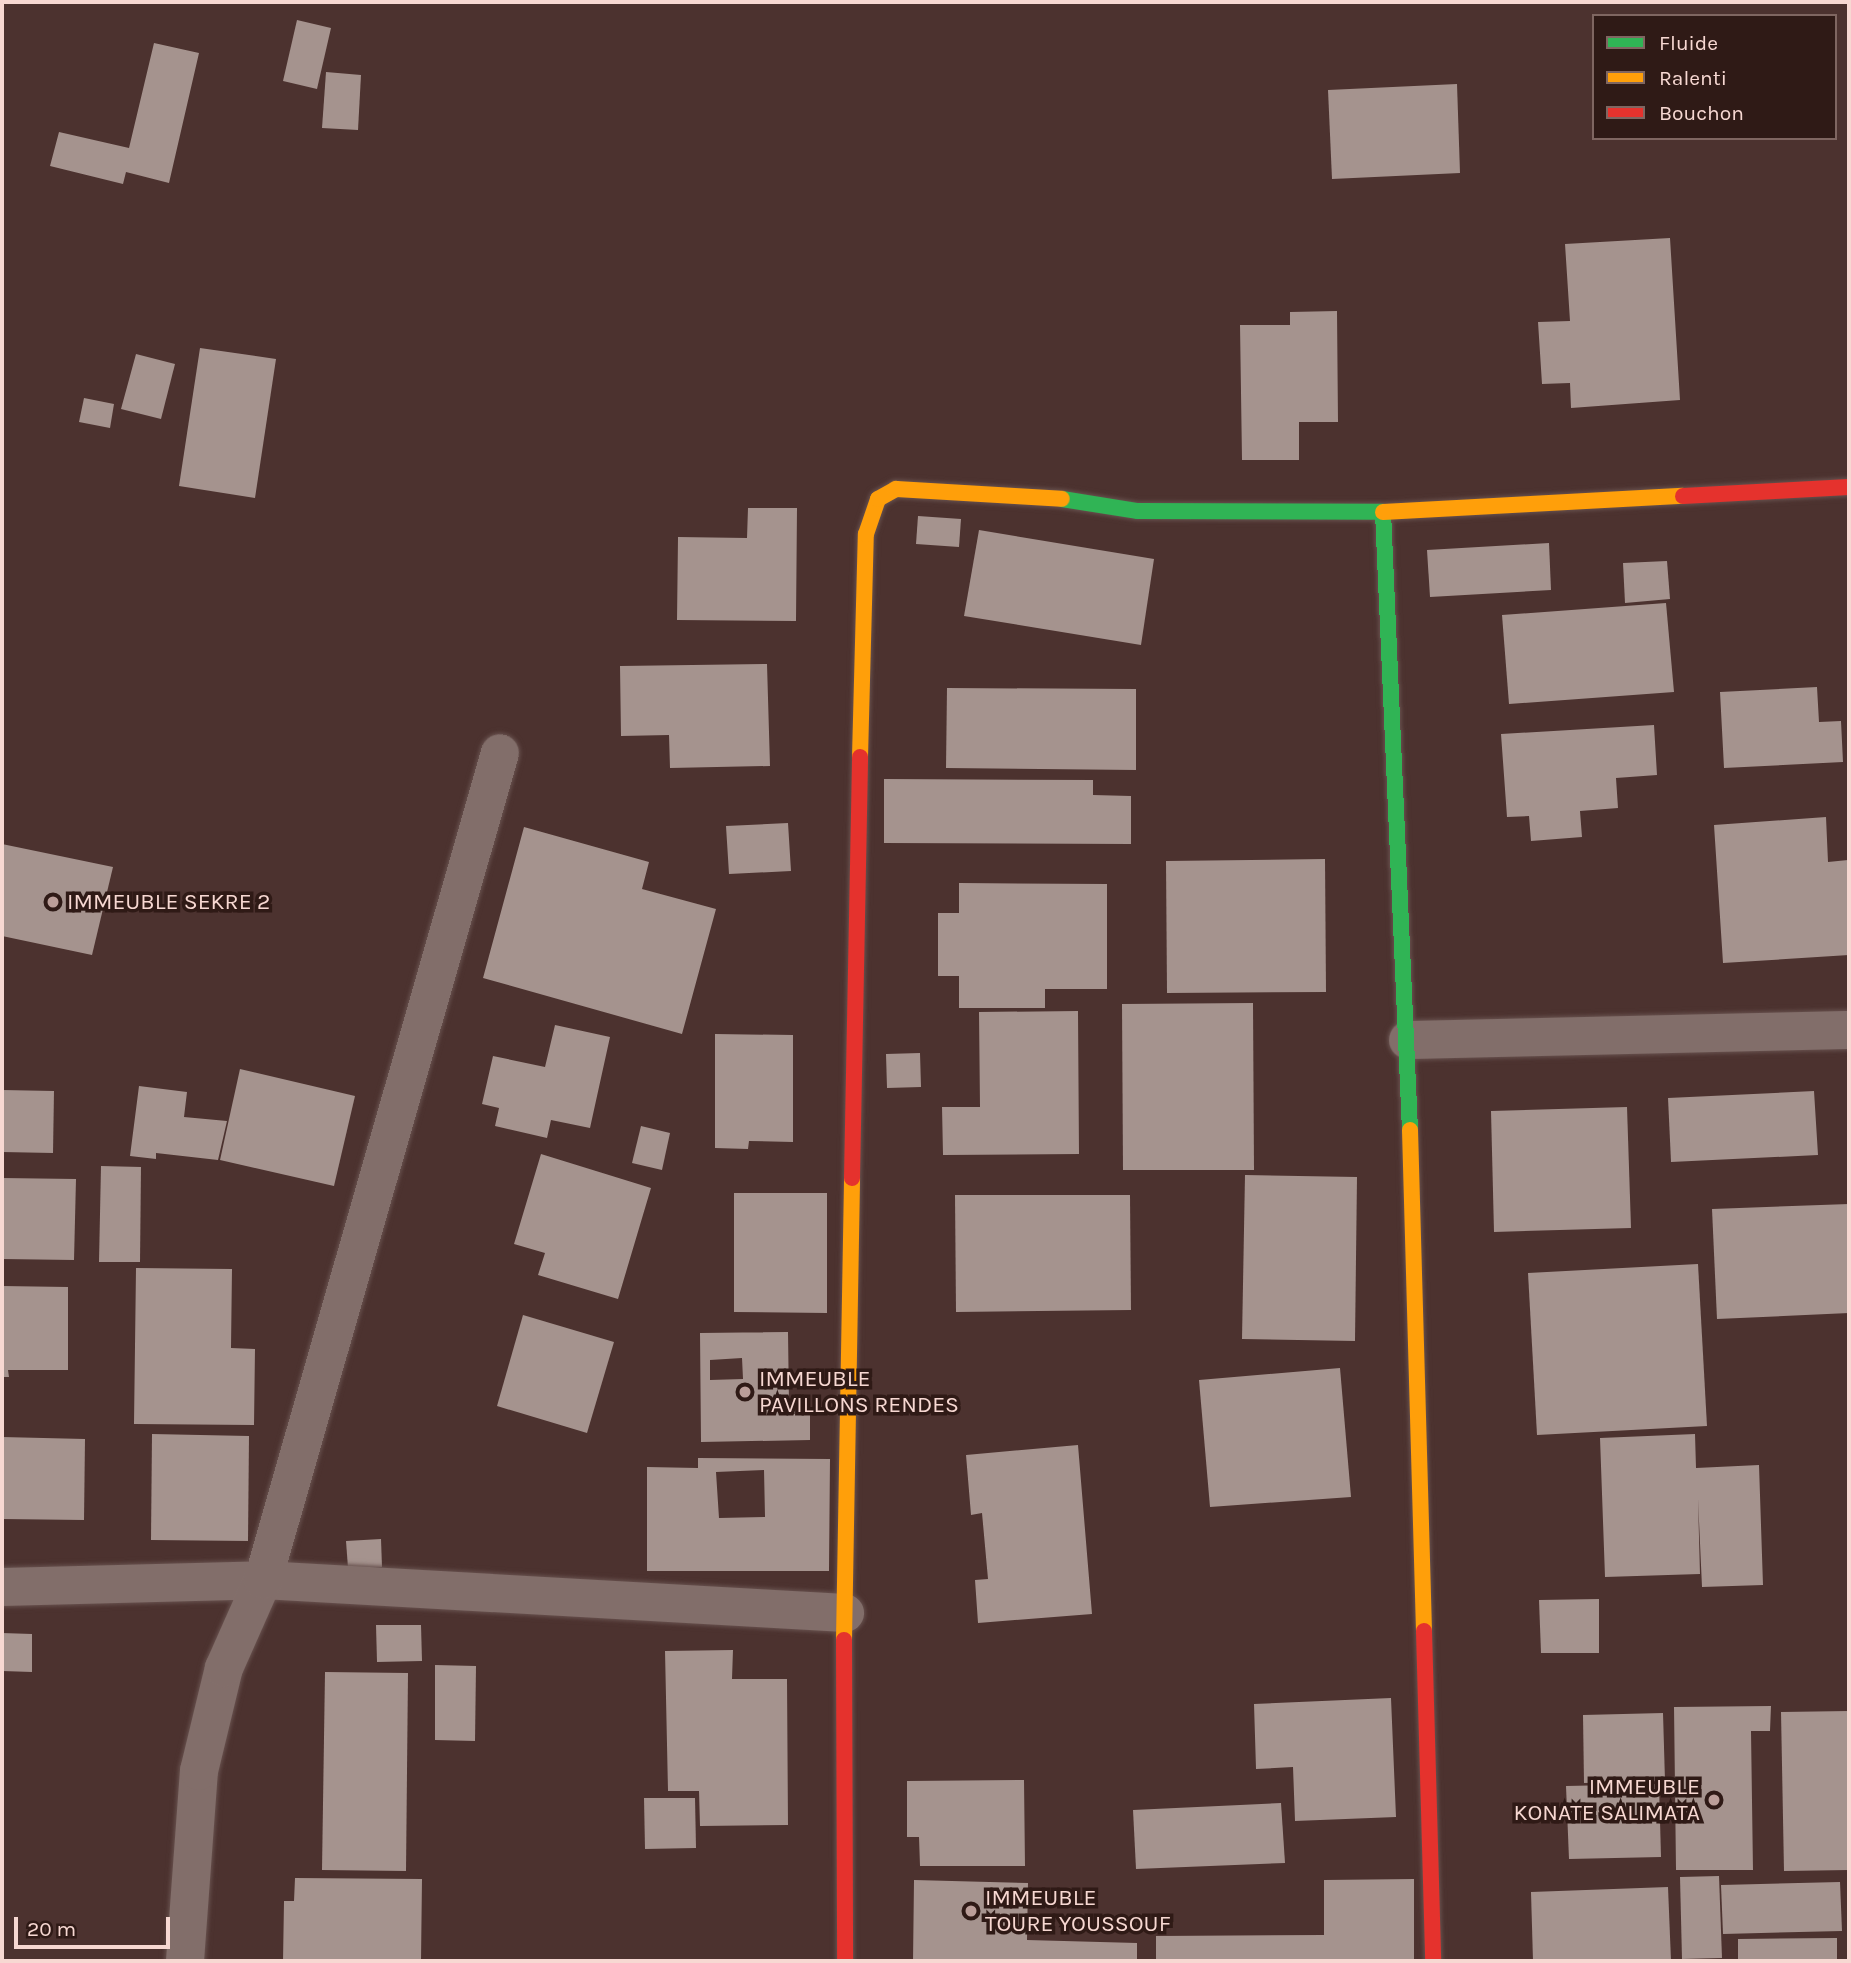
<!DOCTYPE html>
<html>
<head>
<meta charset="utf-8">
<style>
	body { margin:0 }
	#map { position:relative; width:1851px; height:1963px; overflow:hidden; background:#4c322f; font-family:Karla,sans-serif }
	div>[style] { position:absolute }
	[style*='--x'] { left:calc(var(--x)*1px); top:calc(var(--y)*1px); width:calc(var(--w)*1px); rotate:calc(var(--a)*1deg) }
	.building>* { inset:0; background:#a5938e }
	.roads { filter:drop-shadow(0 0 2px #67514e) drop-shadow(0 0 2px #67514e) }
	.street>* { height:38px; margin:-19px; padding:0 19px; transform-origin:19px; border-radius:19px; background:#826e6a }
	.fast>* { height:16px; margin:-8px; padding:0 8px; transform-origin:8px; border-radius:8px; background:#30b455 }
	.slow>* { height:16px; margin:-8px; padding:0 8px; transform-origin:8px; border-radius:8px; background:#ff9f0a }
	.jam>* { height:16px; margin:-8px; padding:0 8px; transform-origin:8px; border-radius:8px; background:#e5322d }
	.dots>* { width:19px; height:19px; translate:-50% -50%; box-sizing:border-box; border:4px solid #2f1a16; border-radius:50% }
	span { translate:-50% -50%; white-space:nowrap; text-align:center; line-height:1.15; -webkit-text-stroke:7px #2f1a16; paint-order:stroke }
	.poi-label { font-size:23px; color:#f7d8d2 }
	.left { translate:0 -50%; text-align:left }
	.right { translate:-100% -50%; text-align:right }
	.frame { position:absolute; inset:0; border:4px solid #f7d8d2; pointer-events:none }
	.legend { position:absolute; left:1592px; top:14px; width:245px; height:126px; box-sizing:border-box; background:#2f1a16; border:2px solid #7f6661; margin:0; padding:9px 12px; list-style:none; font-size:21px; color:#f7d8d2 }
	.legend li { display:flex; align-items:center; gap:14px; height:35px }
	.legend b { width:35px; border:2px solid #7f6661 }
	.scale { position:absolute; left:14px; top:1917px; width:156px; height:32px; box-sizing:border-box; border:4px solid #f7d8d2; border-top:0; padding-left:9px; font-size:21px; line-height:24px; white-space:nowrap; color:#f7d8d2; -webkit-text-stroke:5px #2f1a16; paint-order:stroke }
</style>
</head>
<body>
<div id="map">
	<div class="building">
		<div style="clip-path:polygon(297px 20px,331px 28px,317px 89px,283px 81px)"></div>
		<div style="clip-path:polygon(154px 43px,199px 53px,169px 183px,126px 172px,123px 184px,50px 166px,59px 132px,129px 148px)"></div>
		<div style="clip-path:polygon(326px 72px,361px 75px,358px 130px,322px 128px)"></div>
		<div style="clip-path:polygon(1457px 84px,1460px 173px,1332px 179px,1328px 90px)"></div>
		<div style="clip-path:polygon(1670px 238px,1680px 400px,1571px 408px,1570px 383px,1542px 384px,1538px 322px,1570px 321px,1565px 244px)"></div>
		<div style="clip-path:polygon(1337px 311px,1338px 422px,1299px 422px,1299px 460px,1242px 460px,1240px 325px,1290px 325px,1290px 312px)"></div>
		<div style="clip-path:polygon(200px 348px,276px 359px,255px 498px,179px 486px)"></div>
		<div style="clip-path:polygon(136px 354px,175px 364px,161px 419px,121px 409px)"></div>
		<div style="clip-path:polygon(84px 398px,114px 404px,110px 428px,79px 422px)"></div>
		<div style="clip-path:polygon(748px 508px,797px 508px,796px 621px,677px 620px,678px 537px,747px 538px)"></div>
		<div style="clip-path:polygon(918px 516px,961px 519px,959px 547px,916px 544px)"></div>
		<div style="clip-path:polygon(979px 530px,1154px 559px,1141px 645px,964px 616px)"></div>
		<div style="clip-path:polygon(1549px 543px,1551px 590px,1430px 597px,1427px 550px)"></div>
		<div style="clip-path:polygon(1667px 561px,1670px 599px,1625px 603px,1623px 563px)"></div>
		<div style="clip-path:polygon(1666px 603px,1674px 692px,1509px 704px,1502px 615px)"></div>
		<div style="clip-path:polygon(767px 664px,770px 766px,670px 768px,669px 735px,621px 736px,620px 666px)"></div>
		<div style="clip-path:polygon(1817px 687px,1819px 722px,1841px 721px,1843px 762px,1724px 768px,1720px 692px)"></div>
		<div style="clip-path:polygon(947px 688px,1136px 689px,1136px 770px,946px 768px)"></div>
		<div style="clip-path:polygon(1654px 725px,1657px 775px,1616px 778px,1618px 808px,1580px 811px,1582px 837px,1531px 841px,1529px 816px,1507px 817px,1501px 734px)"></div>
		<div style="clip-path:polygon(884px 779px,1093px 780px,1093px 795px,1131px 796px,1131px 844px,884px 843px)"></div>
		<div style="clip-path:polygon(1826px 817px,1828px 862px,1848px 860px,1849px 955px,1723px 963px,1714px 825px)"></div>
		<div style="clip-path:polygon(788px 823px,791px 871px,729px 874px,726px 826px)"></div>
		<div style="clip-path:polygon(524px 827px,649px 862px,642px 889px,716px 909px,682px 1034px,483px 978px)"></div>
		<div style="clip-path:polygon(2px 844px,113px 867px,92px 955px,2px 936px)"></div>
		<div style="clip-path:polygon(1325px 859px,1326px 992px,1167px 993px,1166px 861px)"></div>
		<div style="clip-path:polygon(959px 883px,1107px 884px,1107px 989px,1045px 989px,1045px 1008px,959px 1008px,959px 976px,938px 976px,938px 913px,959px 913px)"></div>
		<div style="clip-path:polygon(1253px 1003px,1254px 1170px,1123px 1170px,1122px 1004px)"></div>
		<div style="clip-path:polygon(1078px 1011px,1079px 1154px,943px 1155px,942px 1107px,980px 1107px,979px 1012px)"></div>
		<div style="clip-path:polygon(555px 1025px,610px 1037px,590px 1128px,551px 1120px,547px 1138px,495px 1126px,499px 1108px,482px 1104px,493px 1056px,545px 1067px)"></div>
		<div style="clip-path:polygon(715px 1034px,793px 1035px,793px 1142px,749px 1141px,748px 1149px,715px 1148px)"></div>
		<div style="clip-path:polygon(920px 1053px,921px 1087px,887px 1088px,886px 1054px)"></div>
		<div style="clip-path:polygon(240px 1069px,355px 1096px,334px 1186px,220px 1160px)"></div>
		<div style="clip-path:polygon(139px 1086px,187px 1092px,184px 1117px,227px 1121px,218px 1160px,156px 1153px,156px 1159px,130px 1156px)"></div>
		<div style="clip-path:polygon(2px 1090px,54px 1091px,53px 1153px,2px 1152px)"></div>
		<div style="clip-path:polygon(1814px 1091px,1818px 1155px,1671px 1162px,1668px 1098px)"></div>
		<div style="clip-path:polygon(1627px 1107px,1631px 1228px,1494px 1232px,1491px 1111px)"></div>
		<div style="clip-path:polygon(641px 1126px,670px 1133px,662px 1170px,632px 1163px)"></div>
		<div style="clip-path:polygon(541px 1154px,651px 1188px,618px 1299px,538px 1275px,545px 1253px,514px 1244px)"></div>
		<div style="clip-path:polygon(101px 1166px,141px 1167px,140px 1262px,99px 1262px)"></div>
		<div style="clip-path:polygon(1245px 1175px,1357px 1177px,1355px 1341px,1242px 1339px)"></div>
		<div style="clip-path:polygon(2px 1178px,76px 1179px,74px 1260px,2px 1259px)"></div>
		<div style="clip-path:polygon(734px 1193px,827px 1193px,827px 1313px,734px 1312px)"></div>
		<div style="clip-path:polygon(955px 1195px,1130px 1195px,1131px 1310px,956px 1312px)"></div>
		<div style="clip-path:polygon(1849px 1204px,1849px 1313px,1717px 1319px,1712px 1209px)"></div>
		<div style="clip-path:polygon(1698px 1264px,1707px 1426px,1537px 1435px,1528px 1273px)"></div>
		<div style="clip-path:polygon(136px 1268px,232px 1269px,231px 1348px,255px 1349px,254px 1425px,134px 1424px)"></div>
		<div style="clip-path:polygon(2px 1286px,68px 1287px,68px 1370px,8px 1370px,9px 1377px,2px 1377px)"></div>
		<div style="clip-path:polygon(523px 1315px,614px 1342px,587px 1433px,497px 1406px)"></div>
		<div style="clip-path:polygon(evenodd,788px 1332px,789px 1404px,810px 1404px,810px 1440px,701px 1442px,700px 1333px,788px 1332px,742px 1358px,743px 1379px,710px 1380px,710px 1360px,742px 1358px)"></div>
		<div style="clip-path:polygon(1340px 1368px,1351px 1497px,1210px 1507px,1199px 1380px)"></div>
		<div style="clip-path:polygon(152px 1434px,249px 1436px,248px 1541px,151px 1540px)"></div>
		<div style="clip-path:polygon(1695px 1434px,1696px 1468px,1759px 1465px,1763px 1585px,1702px 1587px,1698px 1499px,1700px 1574px,1605px 1577px,1600px 1438px)"></div>
		<div style="clip-path:polygon(2px 1437px,85px 1439px,84px 1520px,2px 1519px)"></div>
		<div style="clip-path:polygon(1078px 1445px,1092px 1614px,978px 1623px,975px 1580px,988px 1579px,982px 1513px,971px 1515px,966px 1455px)"></div>
		<div style="clip-path:polygon(evenodd,698px 1458px,830px 1459px,829px 1571px,647px 1571px,647px 1467px,698px 1468px,698px 1458px,764px 1470px,765px 1517px,719px 1518px,716px 1472px,764px 1470px)"></div>
		<div style="clip-path:polygon(381px 1539px,382px 1567px,348px 1568px,346px 1541px)"></div>
		<div style="clip-path:polygon(1599px 1599px,1599px 1653px,1541px 1653px,1539px 1600px)"></div>
		<div style="clip-path:polygon(376px 1625px,421px 1625px,422px 1661px,377px 1662px)"></div>
		<div style="clip-path:polygon(2px 1633px,32px 1634px,32px 1672px,2px 1671px)"></div>
		<div style="clip-path:polygon(733px 1650px,732px 1679px,787px 1679px,788px 1825px,700px 1826px,699px 1791px,668px 1791px,665px 1651px)"></div>
		<div style="clip-path:polygon(435px 1665px,476px 1666px,475px 1741px,435px 1740px)"></div>
		<div style="clip-path:polygon(325px 1672px,408px 1673px,406px 1871px,322px 1870px)"></div>
		<div style="clip-path:polygon(1391px 1698px,1396px 1817px,1295px 1821px,1293px 1767px,1256px 1769px,1254px 1704px)"></div>
		<div style="clip-path:polygon(1771px 1706px,1770px 1731px,1751px 1731px,1753px 1870px,1676px 1870px,1674px 1707px)"></div>
		<div style="clip-path:polygon(1849px 1711px,1849px 1870px,1784px 1871px,1781px 1712px)"></div>
		<div style="clip-path:polygon(1663px 1713px,1665px 1781px,1584px 1783px,1583px 1715px)"></div>
		<div style="clip-path:polygon(1024px 1780px,1025px 1866px,920px 1866px,919px 1837px,907px 1837px,907px 1781px)"></div>
		<div style="clip-path:polygon(1659px 1784px,1661px 1857px,1569px 1859px,1566px 1786px)"></div>
		<div style="clip-path:polygon(644px 1798px,695px 1798px,696px 1848px,645px 1849px)"></div>
		<div style="clip-path:polygon(1281px 1803px,1285px 1863px,1136px 1869px,1133px 1810px)"></div>
		<div style="clip-path:polygon(1719px 1876px,1722px 1958px,1682px 1959px,1680px 1877px)"></div>
		<div style="clip-path:polygon(295px 1878px,422px 1879px,421px 1961px,283px 1961px,284px 1901px,294px 1901px)"></div>
		<div style="clip-path:polygon(1414px 1879px,1414px 1961px,1156px 1961px,1156px 1936px,1324px 1935px,1324px 1880px)"></div>
		<div style="clip-path:polygon(914px 1880px,1028px 1883px,1027px 1940px,1137px 1943px,1137px 1961px,913px 1961px)"></div>
		<div style="clip-path:polygon(1840px 1882px,1842px 1931px,1723px 1934px,1721px 1885px)"></div>
		<div style="clip-path:polygon(1668px 1887px,1671px 1961px,1533px 1961px,1531px 1892px)"></div>
		<div style="clip-path:polygon(1837px 1938px,1837px 1961px,1738px 1961px,1738px 1939px)"></div>
	</div>
	<div class="roads">
		<div class="street">
			<div style="--x:1408;--y:1040;--w:441;--a:-1.3"></div>
			<div style="--x:2;--y:1587;--w:261;--a:-1.5"></div>
			<div style="--x:263;--y:1580;--w:583;--a:3.25"></div>
			<div style="--x:185;--y:1961;--w:191;--a:-85.8"></div>
			<div style="--x:199;--y:1771;--w:106;--a:-76.4"></div>
			<div style="--x:224;--y:1668;--w:96;--a:-66.1"></div>
			<div style="--x:263;--y:1580;--w:860;--a:-74.01"></div>
		</div>
		<div class="fast">
			<div style="--x:1062;--y:499;--w:77;--a:9"></div>
			<div style="--x:1138;--y:511;--w:245;--a:0.2"></div>
			<div style="--x:1383;--y:512;--w:619;--a:87.5"></div>
		</div>
		<div class="slow">
			<div style="--x:1383;--y:512;--w:300;--a:-3.1"></div>
			<div style="--x:860;--y:757;--w:223;--a:-88.5"></div>
			<div style="--x:866;--y:534;--w:37;--a:-71"></div>
			<div style="--x:878;--y:499;--w:21;--a:-29"></div>
			<div style="--x:896;--y:489;--w:166;--a:3.4"></div>
			<div style="--x:1410;--y:1130;--w:501;--a:88.4"></div>
			<div style="--x:844;--y:1640;--w:462;--a:-89"></div>
		</div>
		<div class="jam">
			<div style="--x:1683;--y:496;--w:166;--a:-3.1"></div>
			<div style="--x:852;--y:1178;--w:421;--a:-88.9"></div>
			<div style="--x:1424;--y:1631;--w:330;--a:88.4"></div>
			<div style="--x:844;--y:1640;--w:321;--a:89.8"></div>
		</div>
	</div>
	<div class="dots">
		<div style="left:53px;top:902px;background:#bb9e99"></div>
		<div style="left:745px;top:1392px;background:#bb9e99"></div>
		<div style="left:1714px;top:1800px;background:#bb9e99"></div>
		<div style="left:971px;top:1911px;background:#bb9e99"></div>
	</div>
	<div class="poi-label">
		<span class="left" style="left:67px;top:902px">IMMEUBLE SEKRE 2</span>
		<span class="left" style="left:759px;top:1392px">IMMEUBLE<br>PAVILLONS RENDES</span>
		<span class="right" style="left:1700px;top:1800px">IMMEUBLE<br>KONATE SALIMATA</span>
		<span class="left" style="left:985px;top:1911px">IMMEUBLE<br>TOURE YOUSSOUF</span>
	</div>
	<div class="frame"></div>
	<ul class="legend">
	<li><b style="height:9px;background:#30b455"></b>Fluide</li>
	<li><b style="height:9px;background:#ff9f0a"></b>Ralenti</li>
	<li><b style="height:9px;background:#e5322d"></b>Bouchon</li>
	</ul>
	<div class="scale">20 m</div>
</div>
</body>
</html>
